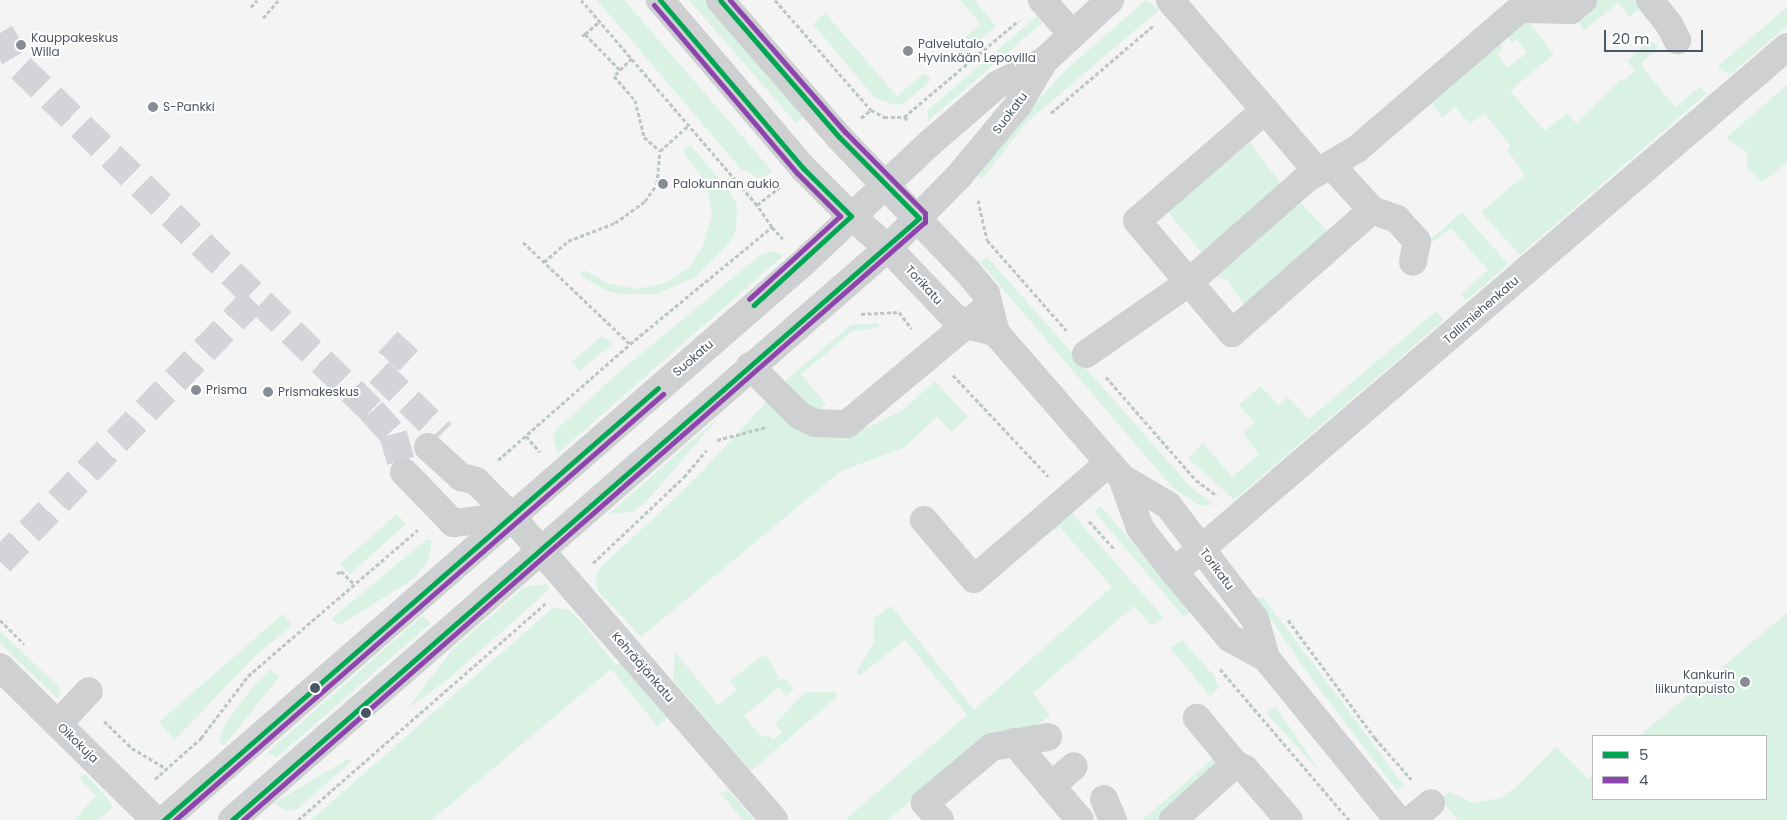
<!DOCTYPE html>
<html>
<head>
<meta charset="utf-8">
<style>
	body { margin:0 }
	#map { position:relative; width:1787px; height:820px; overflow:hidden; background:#f4f4f4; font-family:Poppins,sans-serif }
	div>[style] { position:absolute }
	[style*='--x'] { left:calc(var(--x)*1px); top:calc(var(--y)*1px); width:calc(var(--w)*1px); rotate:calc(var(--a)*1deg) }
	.green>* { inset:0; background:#d9f2e3 }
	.minor-tunnel>* { height:28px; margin-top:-14px; transform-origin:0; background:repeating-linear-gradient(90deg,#d2d4d7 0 28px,transparent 0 42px) }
	.path>* { height:3px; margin-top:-1.5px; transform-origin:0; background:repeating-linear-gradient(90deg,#bcc7c4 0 4px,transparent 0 6.5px) }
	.minor>* { height:28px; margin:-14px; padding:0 14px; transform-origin:14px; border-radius:14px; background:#ced0d2 }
	.bus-1>* { height:5px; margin:-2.5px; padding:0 2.5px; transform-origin:2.5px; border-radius:2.5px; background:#00a651 }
	.bus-2>* { height:5px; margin:-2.5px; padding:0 2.5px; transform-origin:2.5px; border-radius:2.5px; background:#8e44ad }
	.dots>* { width:14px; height:14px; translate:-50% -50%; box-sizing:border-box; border:2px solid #fff; border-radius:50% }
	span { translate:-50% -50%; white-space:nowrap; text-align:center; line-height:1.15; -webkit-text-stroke:4px #fff; paint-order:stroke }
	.poi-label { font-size:12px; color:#4a5661 }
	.left { translate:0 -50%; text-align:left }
	.right { translate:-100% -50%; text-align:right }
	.street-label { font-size:12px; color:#4a5661 }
	.legend { position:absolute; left:1592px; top:735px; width:175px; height:65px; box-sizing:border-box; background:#fff; border:1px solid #b7bbc0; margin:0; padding:6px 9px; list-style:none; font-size:15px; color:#4a5661 }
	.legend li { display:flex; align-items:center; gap:10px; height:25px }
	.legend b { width:25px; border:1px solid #b7bbc0 }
	.scale { position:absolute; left:1604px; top:30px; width:99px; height:22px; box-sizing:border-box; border:2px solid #4a5661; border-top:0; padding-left:6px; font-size:15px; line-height:18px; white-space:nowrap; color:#4a5661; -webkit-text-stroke:4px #fff; paint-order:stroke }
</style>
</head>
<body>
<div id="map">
	<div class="green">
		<div style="clip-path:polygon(597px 0,624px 0,773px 172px,760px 178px,741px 169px)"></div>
		<div style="clip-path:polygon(689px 0,705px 0,805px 116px,796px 123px)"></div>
		<div style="clip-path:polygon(960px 0,974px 0,996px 26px,962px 55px,955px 46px,981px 24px)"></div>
		<div style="clip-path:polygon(1146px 0,1159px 10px,1026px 123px,982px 179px,978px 175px,1021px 118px,1068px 68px)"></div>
		<div style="clip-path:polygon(1594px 0,1638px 0,1640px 8px,1630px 17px,1618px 3px,1584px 30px,1576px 18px)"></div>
		<div style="clip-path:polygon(1787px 7px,1787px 26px,1731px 74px,1722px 71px,1718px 66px)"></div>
		<div style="clip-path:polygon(825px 13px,897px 96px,925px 73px,931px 80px,903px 104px,895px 105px,875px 98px,813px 24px)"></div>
		<div style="clip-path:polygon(1523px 15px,1554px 54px,1510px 91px,1545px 131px,1567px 113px,1576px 123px,1622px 79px,1624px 81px,1635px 71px,1627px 61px,1649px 40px,1657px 45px,1657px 49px,1642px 62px,1643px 68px,1675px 107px,1701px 86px,1706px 94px,1520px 255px,1481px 212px,1525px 175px,1507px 150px,1511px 146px,1484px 113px,1470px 124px,1455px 107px,1442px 118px,1427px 95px,1500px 44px,1503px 48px,1497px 54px,1507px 68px,1527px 53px,1517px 40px,1511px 42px,1502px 32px)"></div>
		<div style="clip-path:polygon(1037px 16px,1042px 23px,928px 121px,928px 110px)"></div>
		<div style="clip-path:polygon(1787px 85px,1787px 163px,1762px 182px,1747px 168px,1747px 152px,1726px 138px)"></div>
		<div style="clip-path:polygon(1247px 138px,1284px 188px,1204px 256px,1164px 207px)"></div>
		<div style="clip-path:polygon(690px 145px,730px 192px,737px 205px,736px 231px,728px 244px,694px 278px,656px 294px,619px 294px,605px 290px,580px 275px,584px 270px,609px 284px,638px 289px,667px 282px,689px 267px,703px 246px,712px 215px,706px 182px,683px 151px)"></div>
		<div style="clip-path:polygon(1297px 199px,1331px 235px,1248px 310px,1226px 279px,1209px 275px)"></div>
		<div style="clip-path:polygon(1462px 212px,1508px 264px,1466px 301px,1461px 294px,1488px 270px,1451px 228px,1431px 243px,1429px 241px)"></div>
		<div style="clip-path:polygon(770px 251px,784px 255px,558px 453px,553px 439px,555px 431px,618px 373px,760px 255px)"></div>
		<div style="clip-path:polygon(988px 258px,1189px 485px,1213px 505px,1198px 505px,1172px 487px,979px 261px)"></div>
		<div style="clip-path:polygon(1436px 311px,1444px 320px,1234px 500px,1188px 458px,1203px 443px,1232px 477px,1259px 454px,1243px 433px,1255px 423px,1239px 405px,1261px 386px,1278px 405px,1288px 397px,1309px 419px)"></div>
		<div style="clip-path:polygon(877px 323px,881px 327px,853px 331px,801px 374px,826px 404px,819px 409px,811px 411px,785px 388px,787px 379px,851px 325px)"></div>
		<div style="clip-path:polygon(602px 336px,612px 344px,580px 371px,571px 362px)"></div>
		<div style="clip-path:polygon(935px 381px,968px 417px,951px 432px,937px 417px,903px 448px,841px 471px,641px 637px,599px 592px,595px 582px,598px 570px,694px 480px,770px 398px,849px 432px,873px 425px,903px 410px)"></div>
		<div style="clip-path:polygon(720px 416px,647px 501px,633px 512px,609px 514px)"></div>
		<div style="clip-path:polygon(1101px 506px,1190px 611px,1186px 615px,1183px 616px,1094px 511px)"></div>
		<div style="clip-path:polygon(1068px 509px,1163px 617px,1152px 626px,1134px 606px,1033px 693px,1050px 715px,1027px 733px,988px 734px,888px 820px,845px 820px,967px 715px,905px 640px,859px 676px,856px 673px,874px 643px,874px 618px,891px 606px,974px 710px,1112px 587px,1060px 527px,1055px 530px,1050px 524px)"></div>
		<div style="clip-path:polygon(397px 514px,406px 524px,350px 574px,340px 564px)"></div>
		<div style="clip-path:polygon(427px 539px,432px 541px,428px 561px,413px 579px,345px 622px,338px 625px,331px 619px)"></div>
		<div style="clip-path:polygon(546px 584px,550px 589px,446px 681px,407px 709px,452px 650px,524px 587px)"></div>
		<div style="clip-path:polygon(1256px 597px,1263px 597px,1404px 785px,1397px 790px,1313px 681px)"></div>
		<div style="clip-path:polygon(554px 607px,568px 610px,579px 619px,616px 665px,621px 661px,667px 718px,657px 726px,611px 669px,432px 820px,311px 820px)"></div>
		<div style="clip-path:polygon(1787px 613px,1787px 820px,1458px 820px,1440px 799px,1450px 792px,1473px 803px,1500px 798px,1516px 787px,1556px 747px,1589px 779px,1593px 775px,1593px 799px,1766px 799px,1766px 736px,1639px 736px)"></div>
		<div style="clip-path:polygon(283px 614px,292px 625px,254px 657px,175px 740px,159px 722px)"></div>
		<div style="clip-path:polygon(422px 616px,431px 623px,276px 758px,268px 752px)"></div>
		<div style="clip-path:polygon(0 631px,61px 689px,58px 699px,0 643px)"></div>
		<div style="clip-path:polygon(1182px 640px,1215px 677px,1219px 688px,1210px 696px,1170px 648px)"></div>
		<div style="clip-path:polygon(675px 651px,718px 705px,737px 690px,730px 681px,760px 657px,767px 656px,780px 680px,784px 678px,794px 689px,786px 696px,779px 687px,744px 716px,763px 738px,768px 734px,773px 740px,782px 733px,775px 724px,805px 692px,835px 692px,838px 696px,751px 771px,673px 680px)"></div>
		<div style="clip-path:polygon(271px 669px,279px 677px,224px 746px,219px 740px,223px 727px,254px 685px)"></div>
		<div style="clip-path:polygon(1276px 707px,1320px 772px,1266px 713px)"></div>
		<div style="clip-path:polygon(1215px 757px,1221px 762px,1161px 820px,1142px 820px)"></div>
		<div style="clip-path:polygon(346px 760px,353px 760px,297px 809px,286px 811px,274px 803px)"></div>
		<div style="clip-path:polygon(85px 774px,110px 801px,112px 808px,98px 820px,75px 820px,96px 795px,79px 778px)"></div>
		<div style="clip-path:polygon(729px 791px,754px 820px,743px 820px,720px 793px)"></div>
	</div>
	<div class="minor-tunnel">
		<div style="--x:0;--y:33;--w:41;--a:59"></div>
		<div style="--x:21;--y:68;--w:491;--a:44.3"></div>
		<div style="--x:372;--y:411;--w:31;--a:48"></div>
		<div style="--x:393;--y:434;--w:40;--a:74"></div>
		<div style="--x:408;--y:341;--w:42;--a:133.1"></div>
		<div style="--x:379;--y:372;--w:88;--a:44.5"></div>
		<div style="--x:0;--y:562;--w:368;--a:-46"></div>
	</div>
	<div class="path">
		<div style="--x:775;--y:0;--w:146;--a:48.9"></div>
		<div style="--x:871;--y:110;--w:15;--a:28"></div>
		<div style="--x:884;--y:117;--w:20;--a:0"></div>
		<div style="--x:904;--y:117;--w:5;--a:37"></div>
		<div style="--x:251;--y:7;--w:9;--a:-49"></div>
		<div style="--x:263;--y:18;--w:23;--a:-49"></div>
		<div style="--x:585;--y:34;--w:20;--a:-41"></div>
		<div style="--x:582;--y:36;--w:4;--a:-34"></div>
		<div style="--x:585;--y:34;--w:50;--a:45.8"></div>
		<div style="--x:632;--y:58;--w:25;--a:135"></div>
		<div style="--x:614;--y:76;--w:32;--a:49"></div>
		<div style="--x:635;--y:100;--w:38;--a:76"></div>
		<div style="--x:644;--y:137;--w:21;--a:41"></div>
		<div style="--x:1051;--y:113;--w:134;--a:-40.5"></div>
		<div style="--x:904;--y:117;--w:150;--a:-40.1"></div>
		<div style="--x:861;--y:118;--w:13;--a:-39"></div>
		<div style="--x:978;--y:200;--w:41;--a:77.3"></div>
		<div style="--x:987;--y:240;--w:120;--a:48.7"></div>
		<div style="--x:757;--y:205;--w:29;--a:-38"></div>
		<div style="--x:772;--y:227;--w:16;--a:47"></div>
		<div style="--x:523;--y:242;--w:148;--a:43.6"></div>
		<div style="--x:544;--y:262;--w:32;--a:-41"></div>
		<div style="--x:568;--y:241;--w:50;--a:-21"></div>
		<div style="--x:615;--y:223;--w:37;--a:-36"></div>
		<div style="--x:645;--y:201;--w:21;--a:-55"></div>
		<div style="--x:657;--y:184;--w:33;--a:-85"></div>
		<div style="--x:660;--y:151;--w:38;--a:-42"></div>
		<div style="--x:861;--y:314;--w:38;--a:-3"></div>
		<div style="--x:899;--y:312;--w:21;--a:53"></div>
		<div style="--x:953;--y:375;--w:139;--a:46.8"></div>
		<div style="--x:1106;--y:377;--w:137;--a:48.9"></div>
		<div style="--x:1196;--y:480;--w:26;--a:37"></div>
		<div style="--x:526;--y:436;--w:21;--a:49"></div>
		<div style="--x:717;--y:440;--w:52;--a:-14.6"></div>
		<div style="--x:498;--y:460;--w:176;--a:-41.3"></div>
		<div style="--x:630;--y:344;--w:184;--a:-39.5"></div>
		<div style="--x:772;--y:227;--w:27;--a:-124"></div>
		<div style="--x:757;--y:205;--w:270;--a:-130.6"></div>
		<div style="--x:1089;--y:521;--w:39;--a:48"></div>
		<div style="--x:593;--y:563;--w:125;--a:-43.4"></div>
		<div style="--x:684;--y:477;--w:35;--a:-50"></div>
		<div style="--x:337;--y:574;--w:5;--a:-37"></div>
		<div style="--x:341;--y:571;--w:18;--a:45"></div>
		<div style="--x:0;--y:620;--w:34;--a:45"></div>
		<div style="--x:1288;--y:620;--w:147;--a:53.6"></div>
		<div style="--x:1375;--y:738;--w:55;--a:48.7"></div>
		<div style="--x:1220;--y:669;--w:199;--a:49.5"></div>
		<div style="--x:104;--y:721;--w:39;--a:44"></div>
		<div style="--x:132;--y:748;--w:41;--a:31"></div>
		<div style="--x:155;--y:779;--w:62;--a:-41.7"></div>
		<div style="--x:201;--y:738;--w:78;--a:-52.8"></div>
		<div style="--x:248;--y:676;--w:224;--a:-40.7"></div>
		<div style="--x:298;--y:820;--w:330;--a:-41.2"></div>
	</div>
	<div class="minor">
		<div style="--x:660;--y:0;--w:221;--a:49.6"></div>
		<div style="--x:803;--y:168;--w:68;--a:45"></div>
		<div style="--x:851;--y:216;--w:49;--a:40.9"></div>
		<div style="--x:888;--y:248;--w:93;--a:46.3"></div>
		<div style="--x:952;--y:315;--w:18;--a:34"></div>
		<div style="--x:967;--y:325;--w:30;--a:15"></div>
		<div style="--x:720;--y:0;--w:181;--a:49"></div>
		<div style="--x:839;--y:137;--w:185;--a:46.3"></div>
		<div style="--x:967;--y:271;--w:30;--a:50"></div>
		<div style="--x:986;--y:294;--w:40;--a:75.6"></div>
		<div style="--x:996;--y:333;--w:192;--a:49"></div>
		<div style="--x:1122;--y:478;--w:53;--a:30.4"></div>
		<div style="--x:1168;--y:505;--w:143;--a:52.7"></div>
		<div style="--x:1255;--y:619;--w:41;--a:74.2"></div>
		<div style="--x:1266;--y:658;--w:209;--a:50.8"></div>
		<div style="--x:1042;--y:0;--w:45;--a:48.6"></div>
		<div style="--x:1170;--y:0;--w:227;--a:49.3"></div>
		<div style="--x:1650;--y:0;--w:33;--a:52"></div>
		<div style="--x:1670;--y:26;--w:16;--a:63"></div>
		<div style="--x:1265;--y:110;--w:169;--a:139.1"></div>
		<div style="--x:1137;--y:221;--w:147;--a:49.7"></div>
		<div style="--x:1232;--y:333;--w:186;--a:-41.3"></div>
		<div style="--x:1372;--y:210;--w:61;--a:-132.3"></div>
		<div style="--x:1372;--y:210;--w:27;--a:20"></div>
		<div style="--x:1397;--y:219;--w:30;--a:48"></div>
		<div style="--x:1417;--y:241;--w:21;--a:101"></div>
		<div style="--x:1086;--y:354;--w:124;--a:-34.8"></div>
		<div style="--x:1188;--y:283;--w:157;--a:-41.4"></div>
		<div style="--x:1306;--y:179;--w:59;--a:-30.5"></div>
		<div style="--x:1357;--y:149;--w:215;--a:-40.7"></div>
		<div style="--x:1520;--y:9;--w:51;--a:1.1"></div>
		<div style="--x:1571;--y:10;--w:16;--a:-40"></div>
		<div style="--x:750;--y:366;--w:71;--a:45"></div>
		<div style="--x:800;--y:416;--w:17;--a:25"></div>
		<div style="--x:815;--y:423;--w:32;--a:2"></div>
		<div style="--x:847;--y:424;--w:172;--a:-39.8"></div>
		<div style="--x:428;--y:447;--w:45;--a:42.3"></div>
		<div style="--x:461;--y:477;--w:16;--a:15"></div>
		<div style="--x:476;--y:481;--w:49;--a:45"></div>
		<div style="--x:511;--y:516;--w:402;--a:49.1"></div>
		<div style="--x:404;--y:472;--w:71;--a:46.1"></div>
		<div style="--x:453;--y:523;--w:58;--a:-6.9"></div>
		<div style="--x:1122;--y:478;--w:53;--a:70.2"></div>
		<div style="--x:1140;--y:528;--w:56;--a:52.3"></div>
		<div style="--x:1174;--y:572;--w:87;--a:49.7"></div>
		<div style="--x:1230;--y:638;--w:41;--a:29.1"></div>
		<div style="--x:924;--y:520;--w:77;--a:49.7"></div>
		<div style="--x:974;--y:579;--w:178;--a:-40.7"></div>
		<div style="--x:1174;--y:572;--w:807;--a:-40.58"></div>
		<div style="--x:0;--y:667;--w:218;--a:44.6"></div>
		<div style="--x:58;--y:724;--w:45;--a:-46.8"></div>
		<div style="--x:1014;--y:742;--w:102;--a:49.8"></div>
		<div style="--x:1235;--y:764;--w:11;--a:27"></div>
		<div style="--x:1245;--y:769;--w:67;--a:49.2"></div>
		<div style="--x:1051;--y:786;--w:30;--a:-41"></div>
		<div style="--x:1104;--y:799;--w:23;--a:67"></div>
		<div style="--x:164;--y:820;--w:849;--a:-41.08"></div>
		<div style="--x:804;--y:262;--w:173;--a:-43.4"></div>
		<div style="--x:930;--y:143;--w:89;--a:-40.9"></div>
		<div style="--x:997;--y:85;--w:53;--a:-27.1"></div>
		<div style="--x:232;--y:820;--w:870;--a:-41.09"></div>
		<div style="--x:888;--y:248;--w:101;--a:-45.4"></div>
		<div style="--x:959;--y:176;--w:92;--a:-50.3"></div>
		<div style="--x:1018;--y:105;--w:51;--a:-59.4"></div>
		<div style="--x:1044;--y:61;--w:90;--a:-42.7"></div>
		<div style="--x:940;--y:820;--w:23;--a:-131"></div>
		<div style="--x:925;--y:803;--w:87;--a:-39.9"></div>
		<div style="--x:992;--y:747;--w:57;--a:-10.1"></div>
		<div style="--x:1173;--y:820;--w:84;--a:-42.1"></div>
		<div style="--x:1235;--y:764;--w:60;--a:-129.6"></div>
		<div style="--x:1411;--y:820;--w:26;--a:-40"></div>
	</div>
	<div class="bus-1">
		<div style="--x:660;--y:0;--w:221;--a:49.6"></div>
		<div style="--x:803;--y:168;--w:68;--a:45"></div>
		<div style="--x:851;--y:216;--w:132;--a:137.5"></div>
		<div style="--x:164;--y:820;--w:656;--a:-41.17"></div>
		<div style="--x:232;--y:820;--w:913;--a:-41.23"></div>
		<div style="--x:919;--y:218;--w:114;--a:-134.6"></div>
		<div style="--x:839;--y:137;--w:181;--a:-131"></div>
	</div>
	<div class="bus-2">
		<div style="--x:654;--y:5;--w:221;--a:49.6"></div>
		<div style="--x:797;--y:173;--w:61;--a:45"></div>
		<div style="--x:840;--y:216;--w:123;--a:137.6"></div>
		<div style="--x:175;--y:820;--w:648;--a:-41.12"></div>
		<div style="--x:243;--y:820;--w:907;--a:-41.25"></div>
		<div style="--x:925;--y:222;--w:9;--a:-90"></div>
		<div style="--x:925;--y:213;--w:114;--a:-134.6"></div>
		<div style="--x:845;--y:132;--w:175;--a:-131.1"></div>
	</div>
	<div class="dots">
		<div style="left:21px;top:45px;background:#868d94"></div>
		<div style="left:908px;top:51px;background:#868d94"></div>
		<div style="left:153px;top:107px;background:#868d94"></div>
		<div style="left:663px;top:184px;background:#868d94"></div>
		<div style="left:196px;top:390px;background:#868d94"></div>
		<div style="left:268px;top:392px;background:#868d94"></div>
		<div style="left:1745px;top:682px;background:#868d94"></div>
		<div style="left:315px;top:688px;background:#4a5661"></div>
		<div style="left:366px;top:713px;background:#4a5661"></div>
	</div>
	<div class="poi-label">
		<span class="left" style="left:31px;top:45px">Kauppakeskus<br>Willa</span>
		<span class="left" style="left:918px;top:51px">Palvelutalo<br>Hyvinkään Lepovilla</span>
		<span class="left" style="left:163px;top:107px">S-Pankki</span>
		<span class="left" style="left:673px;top:184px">Palokunnan aukio</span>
		<span class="left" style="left:206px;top:390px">Prisma</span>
		<span class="left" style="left:278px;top:392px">Prismakeskus</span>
		<span class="right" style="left:1735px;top:682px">Kankurin<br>liikuntapuisto</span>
	</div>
	<div class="street-label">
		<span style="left:1010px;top:113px;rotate:-53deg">Suokatu</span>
		<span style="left:924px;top:285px;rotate:47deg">Torikatu</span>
		<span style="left:1481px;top:310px;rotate:-41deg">Tallimiehenkatu</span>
		<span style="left:693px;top:358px;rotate:-41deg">Suokatu</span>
		<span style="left:1217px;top:569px;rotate:53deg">Torikatu</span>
		<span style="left:643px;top:667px;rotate:49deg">Kehrääjänkatu</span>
		<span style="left:78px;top:743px;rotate:44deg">Oikokuja</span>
	</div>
	<ul class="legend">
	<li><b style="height:6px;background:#00a651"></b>5</li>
	<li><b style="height:6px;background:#8e44ad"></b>4</li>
	</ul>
	<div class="scale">20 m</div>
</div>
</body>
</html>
